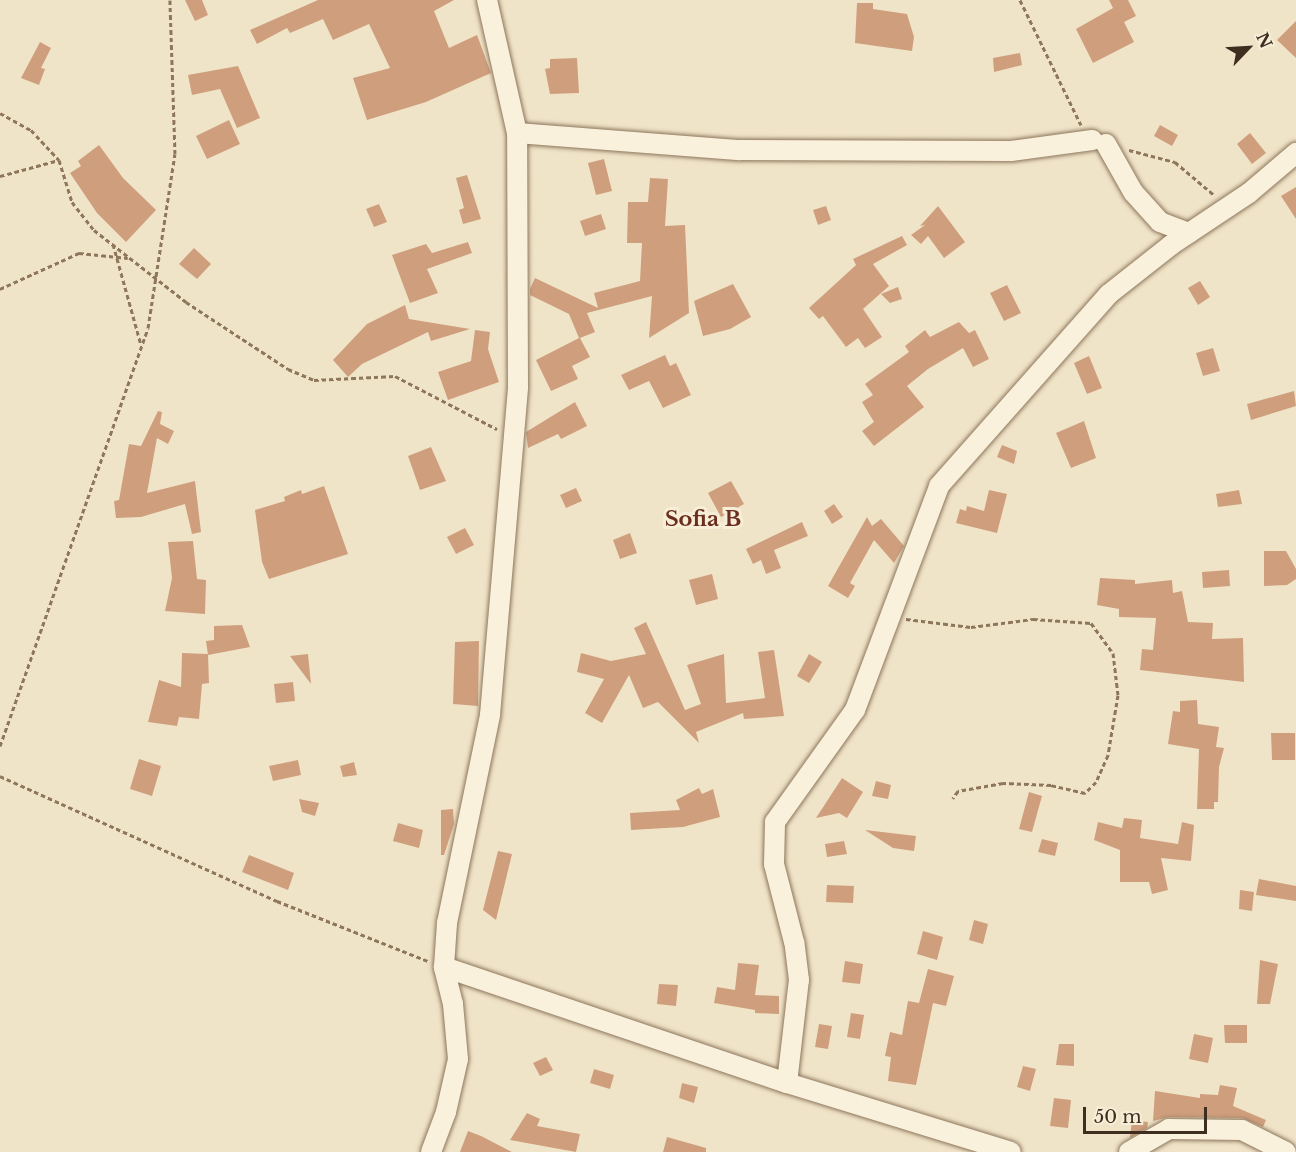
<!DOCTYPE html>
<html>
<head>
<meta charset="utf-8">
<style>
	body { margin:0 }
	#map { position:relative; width:1296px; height:1152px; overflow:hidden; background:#f0e4c8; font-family:"Libre Baskerville",serif }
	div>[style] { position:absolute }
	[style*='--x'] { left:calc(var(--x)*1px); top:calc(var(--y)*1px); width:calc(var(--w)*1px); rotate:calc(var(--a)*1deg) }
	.building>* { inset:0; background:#cf9f7d }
	.path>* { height:3px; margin-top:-1.5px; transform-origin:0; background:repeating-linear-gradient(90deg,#8d765c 0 4.5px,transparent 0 7.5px) }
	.roads { filter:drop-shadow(0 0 2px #8d765c) drop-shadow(0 0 2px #8d765c) }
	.minor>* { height:20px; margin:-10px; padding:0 10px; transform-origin:10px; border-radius:10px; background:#faf1dc }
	span { translate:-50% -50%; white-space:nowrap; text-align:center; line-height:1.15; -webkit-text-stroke:6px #f7eed8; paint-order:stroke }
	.quarter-label { font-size:21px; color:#6b2e1e; font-weight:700 }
	.north { position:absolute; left:1218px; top:18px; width:60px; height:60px; -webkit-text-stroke:4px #f7eed8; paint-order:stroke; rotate:65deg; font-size:16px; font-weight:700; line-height:24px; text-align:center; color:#3d2e20 }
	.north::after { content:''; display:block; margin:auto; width:21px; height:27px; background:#3d2e20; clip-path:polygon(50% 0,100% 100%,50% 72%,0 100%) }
	.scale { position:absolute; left:1083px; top:1107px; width:124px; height:27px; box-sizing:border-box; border:3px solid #3d2e20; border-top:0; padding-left:8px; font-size:18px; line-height:21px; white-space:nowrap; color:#3d2e20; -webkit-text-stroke:4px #f7eed8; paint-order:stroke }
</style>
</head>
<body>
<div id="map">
	<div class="building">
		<div style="clip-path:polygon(185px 0,202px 0,208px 15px,195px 21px)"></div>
		<div style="clip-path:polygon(318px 0,454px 0,434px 11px,449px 48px,477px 35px,491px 73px,426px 102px,367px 120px,353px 78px,390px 68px,369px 24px,333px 40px,323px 19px,290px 33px,287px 28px,257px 44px,250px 30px)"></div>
		<div style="clip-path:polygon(1109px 0,1128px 0,1136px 16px,1124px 22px,1134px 42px,1093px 63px,1076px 29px,1113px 8px)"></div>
		<div style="clip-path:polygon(857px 3px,873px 3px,873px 9px,907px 14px,914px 37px,912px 51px,855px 43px)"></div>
		<div style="clip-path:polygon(1296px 21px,1296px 58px,1277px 40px)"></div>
		<div style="clip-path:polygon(40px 42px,51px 48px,41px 68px,45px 69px,39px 85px,21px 78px)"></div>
		<div style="clip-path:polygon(1020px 53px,1022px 65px,994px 72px,993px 58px)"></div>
		<div style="clip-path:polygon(577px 58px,579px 93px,550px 94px,545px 69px,550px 68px,550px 59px)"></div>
		<div style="clip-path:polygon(238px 66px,260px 118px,237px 128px,220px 89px,192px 95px,188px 75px)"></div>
		<div style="clip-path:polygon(229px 120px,240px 144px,207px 159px,196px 136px)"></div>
		<div style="clip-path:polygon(1160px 125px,1178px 135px,1172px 146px,1154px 136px)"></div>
		<div style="clip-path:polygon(1250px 133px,1266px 153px,1252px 164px,1237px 144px)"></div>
		<div style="clip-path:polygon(99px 145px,123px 178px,156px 210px,126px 242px,97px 213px,70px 173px,81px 166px,78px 161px)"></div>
		<div style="clip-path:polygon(604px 159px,612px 191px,596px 195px,588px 163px)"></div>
		<div style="clip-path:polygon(467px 175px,481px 219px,463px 224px,459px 210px,464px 208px,456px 178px)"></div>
		<div style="clip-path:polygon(650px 178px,668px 179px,665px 226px,685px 225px,689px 313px,649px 338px,652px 296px,587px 313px,595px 332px,580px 338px,590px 357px,572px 366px,578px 379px,551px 391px,536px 360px,579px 338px,569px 314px,530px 295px,530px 289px,535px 278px,598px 308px,594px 293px,640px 281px,642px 243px,627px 243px,628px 202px,648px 202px)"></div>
		<div style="clip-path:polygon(1296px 187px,1296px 219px,1281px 196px)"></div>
		<div style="clip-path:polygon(379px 204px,387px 222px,374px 227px,366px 209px)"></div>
		<div style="clip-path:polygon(826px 206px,831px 220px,818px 225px,813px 210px)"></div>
		<div style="clip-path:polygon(938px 206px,965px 242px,944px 258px,928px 236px,921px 244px,911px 235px,925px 225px,920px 226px)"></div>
		<div style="clip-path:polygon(601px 214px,606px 229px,585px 236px,580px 221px)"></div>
		<div style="clip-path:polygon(902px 236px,907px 245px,873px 264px,889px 286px,863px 309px,882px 337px,865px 348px,858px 338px,846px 347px,823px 316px,819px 319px,809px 308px,856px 265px,853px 259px)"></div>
		<div style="clip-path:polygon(468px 242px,472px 253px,427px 269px,438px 293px,410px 303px,392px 255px,426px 244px,432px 253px)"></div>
		<div style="clip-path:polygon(194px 248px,211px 264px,197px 279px,179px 264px)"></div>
		<div style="clip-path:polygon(1200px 281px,1210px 297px,1198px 305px,1188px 288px)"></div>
		<div style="clip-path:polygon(733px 284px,751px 317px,730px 329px,703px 336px,694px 301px)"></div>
		<div style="clip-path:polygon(1007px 285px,1021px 313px,1004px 321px,990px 293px)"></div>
		<div style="clip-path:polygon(898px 287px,902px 299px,890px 303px,881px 294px)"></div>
		<div style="clip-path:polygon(405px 305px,409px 319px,470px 329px,431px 341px,428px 332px,362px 364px,348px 377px,333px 360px,367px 324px)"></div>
		<div style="clip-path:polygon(959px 322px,969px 333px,975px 330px,989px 359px,973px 367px,963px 348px,928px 369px,907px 386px,924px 407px,874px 446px,862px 431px,874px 422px,862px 402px,873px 395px,865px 384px,909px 352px,905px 346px,925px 330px,930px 337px)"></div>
		<div style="clip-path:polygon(475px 330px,490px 332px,488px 349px,499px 382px,448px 400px,438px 372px,471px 361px)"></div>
		<div style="clip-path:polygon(1213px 348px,1220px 371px,1203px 376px,1196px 353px)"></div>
		<div style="clip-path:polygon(665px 355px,670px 366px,676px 363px,691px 395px,663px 408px,649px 381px,629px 390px,621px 375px)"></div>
		<div style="clip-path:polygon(1089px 356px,1102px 388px,1087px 394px,1074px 363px)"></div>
		<div style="clip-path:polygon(1294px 391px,1296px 406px,1251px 420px,1247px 404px)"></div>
		<div style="clip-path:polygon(575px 402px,587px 426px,561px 439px,558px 434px,528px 448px,526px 432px)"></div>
		<div style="clip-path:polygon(158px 411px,162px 412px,160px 424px,174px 431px,168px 444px,157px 438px,147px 493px,195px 481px,201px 532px,192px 534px,185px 504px,141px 517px,116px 518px,114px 501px,119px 500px,129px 444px,141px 446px)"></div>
		<div style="clip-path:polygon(1084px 421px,1096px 458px,1071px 468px,1056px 433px)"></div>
		<div style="clip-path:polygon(1002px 445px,1017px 451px,1014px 464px,997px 457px)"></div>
		<div style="clip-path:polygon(431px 447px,446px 481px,420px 490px,408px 456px)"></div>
		<div style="clip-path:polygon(731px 481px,744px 504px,721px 517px,708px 493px)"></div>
		<div style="clip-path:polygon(324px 486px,348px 554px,269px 579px,262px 562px,255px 510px,285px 501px,284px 497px,301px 490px,302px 494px)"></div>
		<div style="clip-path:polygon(576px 488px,582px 501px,566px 508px,560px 495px)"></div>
		<div style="clip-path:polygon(989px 490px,1007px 494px,997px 533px,956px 523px,960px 509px,966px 511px,967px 506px,984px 511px)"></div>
		<div style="clip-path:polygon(1239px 490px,1242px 504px,1218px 507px,1216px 494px)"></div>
		<div style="clip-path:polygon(834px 504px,843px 517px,832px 524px,824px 511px)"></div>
		<div style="clip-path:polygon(867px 517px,872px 526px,881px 519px,904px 546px,894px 563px,874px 540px,850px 583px,855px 586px,848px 598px,828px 586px)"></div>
		<div style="clip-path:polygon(802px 522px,808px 536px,774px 550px,781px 568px,766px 574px,761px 560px,753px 564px,746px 549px)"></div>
		<div style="clip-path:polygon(465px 528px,474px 545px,456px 554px,447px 537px)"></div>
		<div style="clip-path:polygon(630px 533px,637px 553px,620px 559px,613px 540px)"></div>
		<div style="clip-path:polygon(193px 541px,197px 579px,206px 580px,205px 614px,165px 611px,172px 578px,168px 542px)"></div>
		<div style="clip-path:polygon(1264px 551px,1286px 551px,1296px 569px,1296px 579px,1287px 585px,1264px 586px)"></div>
		<div style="clip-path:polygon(1229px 570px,1230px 586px,1203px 588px,1202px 572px)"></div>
		<div style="clip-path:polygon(712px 574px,718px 599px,696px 605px,689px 580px)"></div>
		<div style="clip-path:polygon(1100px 578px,1135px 580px,1135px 584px,1172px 580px,1173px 593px,1182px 591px,1188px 622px,1213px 623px,1212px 639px,1243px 638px,1244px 682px,1140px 670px,1142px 649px,1153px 650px,1156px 618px,1119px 617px,1119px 609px,1097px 605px)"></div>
		<div style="clip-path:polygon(646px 622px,685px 710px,701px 704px,687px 665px,724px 654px,726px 703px,765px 698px,758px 652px,774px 650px,784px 716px,744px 719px,743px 713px,696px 732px,699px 743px,658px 702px,643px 708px,629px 675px,602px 723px,585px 713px,604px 679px,577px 672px,581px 653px,611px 661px,646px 654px,634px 628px)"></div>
		<div style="clip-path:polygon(242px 625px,250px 647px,208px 655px,206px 641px,214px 640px,214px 626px)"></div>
		<div style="clip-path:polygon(479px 641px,478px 706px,453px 704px,455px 642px)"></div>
		<div style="clip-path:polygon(182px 653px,208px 654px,209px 683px,202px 684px,199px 719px,179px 717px,177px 726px,148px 722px,159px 680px,181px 687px)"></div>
		<div style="clip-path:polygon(308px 654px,311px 684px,290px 656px)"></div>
		<div style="clip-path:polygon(809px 654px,822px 662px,809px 683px,797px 676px)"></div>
		<div style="clip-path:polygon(293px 682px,295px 701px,276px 703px,274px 684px)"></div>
		<div style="clip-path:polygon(1197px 700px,1198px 724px,1219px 727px,1216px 747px,1224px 748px,1219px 767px,1218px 802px,1214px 802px,1214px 809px,1197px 809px,1199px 749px,1168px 744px,1173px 711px,1180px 712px,1180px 701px)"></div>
		<div style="clip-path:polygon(1271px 733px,1295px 733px,1295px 760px,1272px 760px)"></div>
		<div style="clip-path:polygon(139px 759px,161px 766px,152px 796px,130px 789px)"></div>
		<div style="clip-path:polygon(298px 760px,301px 775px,273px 781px,269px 766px)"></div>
		<div style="clip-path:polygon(354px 762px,357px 775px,343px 777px,340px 766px)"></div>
		<div style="clip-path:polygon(842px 778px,863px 792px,847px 818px,839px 813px,816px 818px)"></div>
		<div style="clip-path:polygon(876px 781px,891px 785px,888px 799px,872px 796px)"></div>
		<div style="clip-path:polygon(699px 788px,702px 794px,713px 789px,720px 817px,683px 827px,631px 830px,630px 813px,680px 810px,676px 800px)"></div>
		<div style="clip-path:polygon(1029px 792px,1042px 796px,1032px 832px,1019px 829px)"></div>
		<div style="clip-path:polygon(299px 799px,319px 803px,315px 816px,302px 812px)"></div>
		<div style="clip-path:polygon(453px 809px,454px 824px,444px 855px,441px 855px,441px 810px)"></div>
		<div style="clip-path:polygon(1124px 818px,1142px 820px,1140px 838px,1178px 844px,1182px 822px,1194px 825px,1191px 861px,1161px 858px,1168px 890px,1152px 894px,1149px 882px,1120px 882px,1120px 850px,1094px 840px,1098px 822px,1122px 828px)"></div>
		<div style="clip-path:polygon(398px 823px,423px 830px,419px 848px,393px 841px)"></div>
		<div style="clip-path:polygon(865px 830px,916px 836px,914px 851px,893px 848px)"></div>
		<div style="clip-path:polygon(1042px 839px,1058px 843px,1055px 856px,1038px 852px)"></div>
		<div style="clip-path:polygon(844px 841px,847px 854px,827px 857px,825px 844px)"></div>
		<div style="clip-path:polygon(498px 851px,512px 854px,496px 920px,483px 910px)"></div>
		<div style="clip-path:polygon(249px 855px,294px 873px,288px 890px,242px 872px)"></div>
		<div style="clip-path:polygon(1259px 879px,1296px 886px,1296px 901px,1256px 895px)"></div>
		<div style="clip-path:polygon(827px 885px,854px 886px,853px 903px,826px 902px)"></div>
		<div style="clip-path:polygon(1240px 890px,1254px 892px,1252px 911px,1239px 909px)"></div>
		<div style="clip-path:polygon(974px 920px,988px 924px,983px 944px,969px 940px)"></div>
		<div style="clip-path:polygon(923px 931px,943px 937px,937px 960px,917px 954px)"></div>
		<div style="clip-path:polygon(1260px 960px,1278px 964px,1270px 1004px,1257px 1004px)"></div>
		<div style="clip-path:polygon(845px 961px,863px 964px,860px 984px,842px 982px)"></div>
		<div style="clip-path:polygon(738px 963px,759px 965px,755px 995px,779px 996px,779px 1014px,755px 1013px,755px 1010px,714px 1003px,717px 987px,735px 990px)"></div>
		<div style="clip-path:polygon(928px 969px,954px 976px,946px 1006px,933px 1003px,916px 1085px,888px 1081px,891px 1057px,885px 1056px,890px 1032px,902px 1035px,908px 1001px,919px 1003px)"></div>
		<div style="clip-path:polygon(659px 984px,678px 985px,676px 1006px,657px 1004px)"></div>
		<div style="clip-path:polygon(851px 1013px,864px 1015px,860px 1039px,847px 1037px)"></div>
		<div style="clip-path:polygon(819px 1024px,832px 1026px,828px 1049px,815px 1047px)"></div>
		<div style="clip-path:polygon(1224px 1025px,1247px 1025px,1247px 1043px,1225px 1043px)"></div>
		<div style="clip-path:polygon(1194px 1034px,1213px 1038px,1208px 1063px,1189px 1059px)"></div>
		<div style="clip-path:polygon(1059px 1044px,1074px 1044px,1074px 1066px,1056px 1065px)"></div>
		<div style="clip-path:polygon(546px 1057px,553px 1070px,540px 1076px,533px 1063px)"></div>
		<div style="clip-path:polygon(1023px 1066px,1036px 1069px,1030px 1091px,1017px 1087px)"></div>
		<div style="clip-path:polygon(594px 1069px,614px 1075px,610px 1089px,590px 1083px)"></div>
		<div style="clip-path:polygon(682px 1083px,698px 1087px,694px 1103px,679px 1098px)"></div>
		<div style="clip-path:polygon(1220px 1085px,1237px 1088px,1233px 1106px,1266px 1120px,1263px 1127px,1242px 1118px,1169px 1117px,1153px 1121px,1155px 1091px,1200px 1098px,1200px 1094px,1218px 1095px)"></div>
		<div style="clip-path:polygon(1054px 1098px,1071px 1100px,1068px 1128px,1050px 1126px)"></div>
		<div style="clip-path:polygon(527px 1113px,540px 1119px,537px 1126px,580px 1134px,576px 1152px,510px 1140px)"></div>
		<div style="clip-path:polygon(1132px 1120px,1148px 1122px,1147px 1128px,1130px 1138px)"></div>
		<div style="clip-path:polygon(468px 1131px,481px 1136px,512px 1152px,460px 1152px)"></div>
		<div style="clip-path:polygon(667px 1137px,706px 1148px,706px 1152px,663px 1152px)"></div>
	</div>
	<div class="path">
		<div style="--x:1020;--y:0;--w:139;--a:64"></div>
		<div style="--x:0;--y:113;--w:35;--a:29"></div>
		<div style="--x:31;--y:130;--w:41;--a:47"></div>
		<div style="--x:59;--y:160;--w:44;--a:72.8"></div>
		<div style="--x:72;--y:202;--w:36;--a:52"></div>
		<div style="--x:94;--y:230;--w:117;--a:38"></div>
		<div style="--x:186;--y:302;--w:122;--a:33.3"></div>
		<div style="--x:288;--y:369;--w:28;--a:23"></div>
		<div style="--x:314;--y:380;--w:81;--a:-2.8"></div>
		<div style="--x:395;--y:376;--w:115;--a:27.5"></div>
		<div style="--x:1129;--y:150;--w:48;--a:14.6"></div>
		<div style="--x:1175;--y:162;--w:51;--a:40.2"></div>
		<div style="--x:0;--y:176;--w:61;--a:-15.2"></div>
		<div style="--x:113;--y:244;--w:105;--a:74.5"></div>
		<div style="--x:0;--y:289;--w:87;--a:-24.5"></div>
		<div style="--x:79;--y:253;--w:49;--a:5.8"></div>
		<div style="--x:906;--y:619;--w:65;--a:7"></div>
		<div style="--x:971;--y:627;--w:63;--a:-7.4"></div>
		<div style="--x:1033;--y:619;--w:58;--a:3.9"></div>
		<div style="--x:1091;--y:623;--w:37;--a:54"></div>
		<div style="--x:1113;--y:653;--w:42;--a:83.2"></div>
		<div style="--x:1118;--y:695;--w:61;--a:99.5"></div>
		<div style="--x:1108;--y:755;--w:30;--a:114"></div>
		<div style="--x:1096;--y:782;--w:16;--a:135"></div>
		<div style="--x:1085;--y:793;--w:35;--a:-167"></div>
		<div style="--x:1051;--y:785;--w:48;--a:-177.6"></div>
		<div style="--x:1003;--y:783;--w:46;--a:169.9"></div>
		<div style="--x:958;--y:791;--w:9;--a:126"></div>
		<div style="--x:0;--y:746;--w:443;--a:-70.5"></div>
		<div style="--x:148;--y:328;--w:176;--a:-81.2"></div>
		<div style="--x:175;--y:154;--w:154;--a:-91.9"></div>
		<div style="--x:0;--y:776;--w:304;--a:24.3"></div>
		<div style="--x:277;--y:901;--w:162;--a:21.7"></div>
	</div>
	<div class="roads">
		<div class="minor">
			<div style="--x:517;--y:133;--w:224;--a:4.4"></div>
			<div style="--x:740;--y:150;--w:271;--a:0.2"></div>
			<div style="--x:1011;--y:151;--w:82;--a:-7.7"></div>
			<div style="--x:1106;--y:144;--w:55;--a:60.6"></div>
			<div style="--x:1133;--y:192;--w:40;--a:48"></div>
			<div style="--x:1160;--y:222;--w:31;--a:21"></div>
			<div style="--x:444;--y:967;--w:362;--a:18.7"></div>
			<div style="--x:787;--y:1083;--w:234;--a:17.1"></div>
			<div style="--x:787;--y:1083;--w:104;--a:-83.4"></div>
			<div style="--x:799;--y:980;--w:38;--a:-97"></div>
			<div style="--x:794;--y:942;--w:81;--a:-104.4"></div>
			<div style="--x:774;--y:864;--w:42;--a:-88.6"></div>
			<div style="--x:775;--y:822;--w:138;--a:-54.5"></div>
			<div style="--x:855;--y:710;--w:239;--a:-69.4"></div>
			<div style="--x:939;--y:486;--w:256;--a:-48.5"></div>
			<div style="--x:1109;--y:294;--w:79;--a:-38.3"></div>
			<div style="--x:1171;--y:245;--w:94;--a:-33.7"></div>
			<div style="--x:1249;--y:193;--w:62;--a:-40.4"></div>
			<div style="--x:431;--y:1152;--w:43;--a:-69.4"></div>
			<div style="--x:446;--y:1112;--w:54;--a:-77.2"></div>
			<div style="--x:458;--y:1059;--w:55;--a:-95.2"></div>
			<div style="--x:453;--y:1004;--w:38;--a:-104"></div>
			<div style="--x:444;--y:967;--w:44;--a:-86.1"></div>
			<div style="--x:447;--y:923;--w:212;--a:-78.3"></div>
			<div style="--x:490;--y:715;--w:329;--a:-85.1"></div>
			<div style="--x:518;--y:387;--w:254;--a:-90.2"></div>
			<div style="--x:517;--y:133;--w:136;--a:-102.7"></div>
			<div style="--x:1129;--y:1152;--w:46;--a:-29.9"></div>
			<div style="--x:1169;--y:1129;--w:73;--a:0.8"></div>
			<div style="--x:1242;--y:1130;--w:49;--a:26.6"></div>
		</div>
	</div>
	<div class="quarter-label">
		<span style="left:703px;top:519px">Sofia B</span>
	</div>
	<div class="north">N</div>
	<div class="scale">50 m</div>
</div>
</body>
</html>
